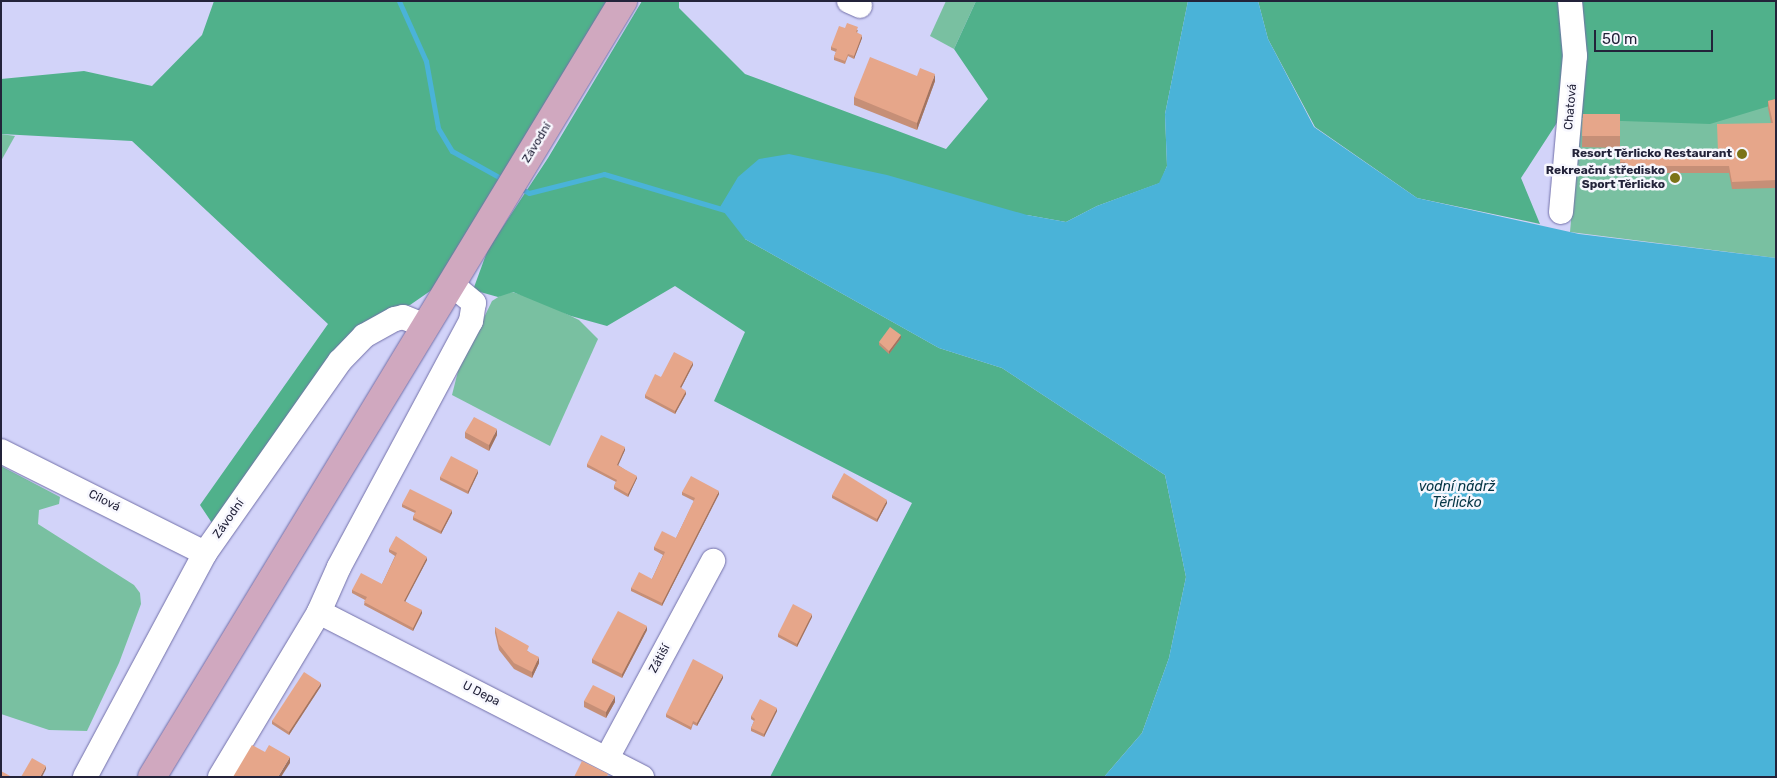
<!DOCTYPE html>
<html>
<head>
<meta charset="utf-8">
<style>
	body { margin:0 }
	#map { position:relative; width:1777px; height:778px; overflow:hidden; background:#d2d3f9; font-family:Rubik,sans-serif }
	div>[style] { position:absolute }
	[style*='--x'] { left:calc(var(--x)*1px); top:calc(var(--y)*1px); width:calc(var(--w)*1px); rotate:calc(var(--a)*1deg) }
	.green>* { inset:0; background:#79c0a1 }
	.forest>* { inset:0; background:#50b18b }
	.water>* { inset:0; background:#4ab3d8 }
	.stream>* { height:5px; margin:-2.5px; padding:0 2.5px; transform-origin:2.5px; border-radius:2.5px; background:#4ab3d8 }
	.roads { filter:drop-shadow(0 0 1px #7270a9) drop-shadow(0 0 1px #7270a9) }
	.minor>* { height:24px; margin:-12px; padding:0 12px; transform-origin:12px; border-radius:12px; background:#fff }
	.major>* { height:28px; margin:-14px; padding:0 14px; transform-origin:14px; border-radius:14px; background:#d0a8bf }
	.wall>* { inset:0; background:#c68f77 }
	.shaded-wall>* { inset:0; background:#a17461 }
	.building>* { inset:0; background:#e6a68a }
	.dots>* { width:14px; height:14px; translate:-50% -50%; box-sizing:border-box; border:2px solid #f7f7fe; border-radius:50% }
	span { translate:-50% -50%; white-space:nowrap; text-align:center; line-height:1.15; -webkit-text-stroke:5px #f7f7fe; paint-order:stroke }
	.street-label { font-size:12px; color:#23233a }
	.poi-label { font-size:12px; color:#23233a; font-weight:700 }
	.right { translate:-100% -50%; text-align:right }
	.water-label { font-size:14px; color:#043545; font-style:italic }
	.frame { position:absolute; inset:0; border:2px solid #23233a; pointer-events:none }
	.scale { position:absolute; left:1594px; top:30px; width:119px; height:22px; box-sizing:border-box; border:2px solid #23233a; border-top:0; padding-left:6px; font-size:15px; line-height:18px; white-space:nowrap; color:#23233a; -webkit-text-stroke:4px #f7f7fe; paint-order:stroke }
</style>
</head>
<body>
<div id="map">
	<div class="green">
		<div style="clip-path:polygon(946px 1px,976px 1px,954px 49px,930px 36px)"></div>
		<div style="clip-path:polygon(1776px 104px,1776px 258px,1570px 232px,1580px 118px,1593px 120px)"></div>
		<div style="clip-path:polygon(1px 134px,15px 136px,1px 161px)"></div>
		<div style="clip-path:polygon(512px 292px,538px 300px,579px 320px,598px 339px,550px 446px,452px 395px,458px 371px,492px 301px,503px 294px)"></div>
		<div style="clip-path:polygon(1px 466px,60px 497px,59px 504px,39px 510px,38px 524px,134px 585px,140px 593px,141px 604px,119px 663px,87px 731px,49px 730px,1px 714px)"></div>
	</div>
	<div class="forest">
		<div style="clip-path:polygon(214px 1px,610px 1px,436px 287px,410px 305px,372px 318px,212px 523px,200px 505px,328px 324px,132px 141px,1px 134px,1px 79px,84px 71px,152px 86px,202px 35px)"></div>
		<div style="clip-path:polygon(642px 1px,679px 1px,679px 8px,745px 74px,946px 149px,988px 99px,954px 49px,976px 1px,1188px 1px,1165px 114px,1167px 166px,1160px 183px,1097px 206px,1066px 222px,1027px 215px,745px 239px,939px 348px,1002px 368px,1165px 475px,1186px 577px,1169px 658px,1142px 733px,1104px 777px,770px 777px,912px 503px,714px 401px,745px 332px,675px 286px,607px 326px,571px 316px,513px 292px,498px 297px,473px 290px,488px 249px,548px 158px)"></div>
		<div style="clip-path:polygon(1258px 1px,1776px 1px,1776px 104px,1710px 124px,1593px 120px,1562px 115px,1521px 178px,1540px 224px,1417px 198px,1315px 127px,1268px 39px)"></div>
	</div>
	<div class="water">
		<div style="clip-path:polygon(1188px 1px,1258px 1px,1268px 39px,1314px 127px,1417px 198px,1579px 234px,1776px 258px,1776px 777px,1104px 777px,1142px 733px,1169px 658px,1186px 577px,1165px 475px,1002px 368px,939px 348px,745px 239px,720px 207px,738px 177px,759px 159px,789px 154px,887px 175px,1027px 215px,1066px 222px,1097px 206px,1159px 183px,1167px 166px,1165px 114px)"></div>
	</div>
	<div class="stream">
		<div style="--x:399;--y:1;--w:66;--a:65.8"></div>
		<div style="--x:426;--y:61;--w:68;--a:79.8"></div>
		<div style="--x:438;--y:128;--w:27;--a:59"></div>
		<div style="--x:452;--y:151;--w:62;--a:29.1"></div>
		<div style="--x:520;--y:188;--w:10;--a:29"></div>
		<div style="--x:529;--y:193;--w:77;--a:-14.2"></div>
		<div style="--x:604;--y:174;--w:126;--a:16.6"></div>
	</div>
	<div class="roads">
		<div class="minor">
			<div style="--x:849;--y:1;--w:12;--a:24"></div>
			<div style="--x:1561;--y:212;--w:157;--a:-84.9"></div>
			<div style="--x:1575;--y:56;--w:55;--a:-95.2"></div>
			<div style="--x:1;--y:451;--w:228;--a:26.6"></div>
			<div style="--x:319;--y:612;--w:363;--a:27.1"></div>
			<div style="--x:607;--y:758;--w:224;--a:-61.7"></div>
			<div style="--x:85;--y:777;--w:254;--a:-61.8"></div>
			<div style="--x:205;--y:553;--w:235;--a:-54.9"></div>
			<div style="--x:340;--y:361;--w:35;--a:-46"></div>
			<div style="--x:364;--y:336;--w:35;--a:-29"></div>
			<div style="--x:395;--y:319;--w:8;--a:-14"></div>
			<div style="--x:403;--y:317;--w:24;--a:22"></div>
			<div style="--x:220;--y:777;--w:192;--a:-59"></div>
			<div style="--x:319;--y:612;--w:49;--a:-66"></div>
			<div style="--x:339;--y:567;--w:279;--a:-61.8"></div>
			<div style="--x:471;--y:321;--w:18;--a:-81"></div>
			<div style="--x:474;--y:303;--w:30;--a:-140"></div>
		</div>
		<div class="major">
			<div style="--x:152;--y:777;--w:908;--a:-58.74"></div>
		</div>
	</div>
	<div class="wall">
		<div style="clip-path:polygon(845px 28px,858px 30px,857px 33px,862px 38px,854px 59px,848px 56px,845px 64px,834px 60px,834px 57px,836px 52px,831px 50px,831px 47px)"></div>
		<div style="clip-path:polygon(917px 76px,935px 81px,917px 130px,854px 105px,854px 97px)"></div>
		<div style="clip-path:polygon(1776px 99px,1776px 188px,1732px 189px,1729px 173px,1625px 173px,1625px 170px,1620px 169px,1620px 162px,1718px 152px,1771px 123px,1768px 108px,1768px 101px)"></div>
		<div style="clip-path:polygon(1583px 114px,1620px 114px,1620px 148px,1582px 147px)"></div>
		<div style="clip-path:polygon(901px 338px,889px 354px,879px 345px,879px 342px)"></div>
		<div style="clip-path:polygon(693px 365px,681px 388px,686px 394px,675px 414px,645px 398px,645px 395px,661px 377px)"></div>
		<div style="clip-path:polygon(465px 432px,497px 435px,489px 451px,465px 438px)"></div>
		<div style="clip-path:polygon(625px 450px,618px 465px,637px 478px,628px 497px,614px 489px,614px 486px,616px 482px,587px 467px,587px 464px)"></div>
		<div style="clip-path:polygon(478px 473px,468px 494px,440px 480px,440px 477px)"></div>
		<div style="clip-path:polygon(682px 492px,719px 494px,662px 606px,631px 591px,631px 588px,652px 579px,663px 555px,654px 550px,654px 547px,676px 538px,694px 501px,682px 495px)"></div>
		<div style="clip-path:polygon(832px 495px,887px 503px,877px 522px,832px 498px)"></div>
		<div style="clip-path:polygon(402px 504px,452px 513px,441px 534px,413px 520px,413px 517px,415px 513px,402px 507px)"></div>
		<div style="clip-path:polygon(389px 549px,427px 560px,405px 601px,422px 613px,413px 631px,364px 605px,365px 600px,352px 593px,352px 590px,382px 584px,395px 556px,389px 552px)"></div>
		<div style="clip-path:polygon(812px 617px,797px 647px,778px 637px,778px 634px)"></div>
		<div style="clip-path:polygon(495px 627px,529px 652px,539px 663px,532px 678px,514px 669px,499px 650px,495px 633px)"></div>
		<div style="clip-path:polygon(647px 630px,622px 678px,592px 663px,592px 659px)"></div>
		<div style="clip-path:polygon(723px 678px,697px 726px,693px 724px,691px 730px,666px 717px,666px 714px)"></div>
		<div style="clip-path:polygon(321px 686px,289px 735px,272px 724px,272px 721px)"></div>
		<div style="clip-path:polygon(584px 701px,615px 702px,606px 718px,584px 707px)"></div>
		<div style="clip-path:polygon(777px 711px,764px 737px,751px 731px,751px 728px,754px 721px,751px 719px,751px 716px)"></div>
	</div>
	<div class="shaded-wall">
		<div style="clip-path:polygon(862px 35px,862px 38px,854px 59px,854px 56px)"></div>
		<div style="clip-path:polygon(935px 74px,935px 81px,917px 130px,917px 123px)"></div>
		<div style="clip-path:polygon(901px 335px,901px 338px,889px 354px,889px 351px)"></div>
		<div style="clip-path:polygon(693px 362px,693px 365px,680px 390px,680px 387px)"></div>
		<div style="clip-path:polygon(686px 391px,686px 394px,675px 414px,675px 411px)"></div>
		<div style="clip-path:polygon(497px 429px,497px 435px,489px 451px,489px 445px)"></div>
		<div style="clip-path:polygon(625px 447px,625px 450px,617px 468px,617px 465px)"></div>
		<div style="clip-path:polygon(478px 470px,478px 473px,468px 494px,468px 491px)"></div>
		<div style="clip-path:polygon(637px 476px,637px 478px,628px 497px,628px 494px)"></div>
		<div style="clip-path:polygon(719px 491px,719px 494px,662px 606px,662px 603px)"></div>
		<div style="clip-path:polygon(887px 500px,887px 503px,877px 522px,877px 519px)"></div>
		<div style="clip-path:polygon(452px 510px,452px 513px,441px 534px,441px 531px)"></div>
		<div style="clip-path:polygon(427px 557px,427px 560px,404px 604px,404px 601px)"></div>
		<div style="clip-path:polygon(422px 610px,422px 613px,413px 631px,413px 628px)"></div>
		<div style="clip-path:polygon(812px 614px,812px 617px,797px 647px,797px 644px)"></div>
		<div style="clip-path:polygon(647px 626px,647px 630px,622px 678px,622px 674px)"></div>
		<div style="clip-path:polygon(539px 657px,539px 663px,532px 678px,532px 672px)"></div>
		<div style="clip-path:polygon(723px 675px,723px 678px,697px 726px,697px 723px)"></div>
		<div style="clip-path:polygon(321px 683px,321px 686px,289px 735px,289px 732px)"></div>
		<div style="clip-path:polygon(615px 696px,615px 702px,606px 718px,606px 712px)"></div>
		<div style="clip-path:polygon(777px 708px,777px 711px,764px 737px,764px 734px)"></div>
		<div style="clip-path:polygon(290px 757px,290px 763px,281px 777px,278px 777px)"></div>
		<div style="clip-path:polygon(46px 766px,46px 769px,42px 777px,40px 777px)"></div>
	</div>
	<div class="building">
		<div style="clip-path:polygon(847px 23px,858px 27px,856px 32px,862px 35px,854px 56px,848px 54px,845px 61px,834px 57px,837px 49px,831px 47px,839px 26px,845px 28px)"></div>
		<div style="clip-path:polygon(870px 57px,917px 76px,920px 68px,935px 74px,917px 123px,854px 97px)"></div>
		<div style="clip-path:polygon(1776px 99px,1776px 180px,1732px 182px,1729px 166px,1625px 166px,1625px 162px,1620px 162px,1621px 150px,1718px 152px,1717px 124px,1773px 123px,1768px 101px)"></div>
		<div style="clip-path:polygon(1583px 114px,1620px 114px,1620px 136px,1582px 136px)"></div>
		<div style="clip-path:polygon(890px 327px,901px 335px,889px 351px,879px 342px)"></div>
		<div style="clip-path:polygon(674px 352px,693px 362px,680px 387px,686px 391px,675px 411px,645px 395px,655px 374px,661px 377px)"></div>
		<div style="clip-path:polygon(474px 417px,497px 429px,489px 445px,465px 432px)"></div>
		<div style="clip-path:polygon(601px 435px,625px 447px,617px 465px,637px 476px,628px 494px,614px 486px,617px 480px,587px 464px)"></div>
		<div style="clip-path:polygon(451px 456px,478px 470px,468px 491px,440px 477px)"></div>
		<div style="clip-path:polygon(844px 473px,887px 500px,877px 519px,832px 495px)"></div>
		<div style="clip-path:polygon(691px 476px,719px 491px,662px 603px,631px 588px,639px 572px,652px 579px,665px 552px,654px 547px,662px 531px,676px 538px,695px 498px,682px 492px)"></div>
		<div style="clip-path:polygon(410px 489px,452px 510px,441px 531px,413px 517px,416px 511px,402px 504px)"></div>
		<div style="clip-path:polygon(396px 536px,427px 557px,404px 601px,422px 610px,413px 628px,364px 602px,367px 597px,352px 590px,361px 573px,382px 584px,397px 553px,389px 549px)"></div>
		<div style="clip-path:polygon(793px 604px,812px 614px,797px 644px,778px 634px)"></div>
		<div style="clip-path:polygon(618px 611px,647px 626px,622px 674px,592px 659px)"></div>
		<div style="clip-path:polygon(495px 627px,529px 646px,527px 651px,539px 657px,532px 672px,514px 663px,499px 644px)"></div>
		<div style="clip-path:polygon(693px 659px,723px 675px,697px 723px,693px 721px,691px 727px,666px 714px)"></div>
		<div style="clip-path:polygon(304px 672px,321px 683px,289px 732px,272px 721px)"></div>
		<div style="clip-path:polygon(593px 685px,615px 696px,606px 712px,584px 701px)"></div>
		<div style="clip-path:polygon(760px 699px,777px 708px,764px 734px,751px 728px,755px 719px,751px 716px)"></div>
		<div style="clip-path:polygon(252px 745px,265px 752px,269px 745px,290px 757px,278px 777px,233px 777px)"></div>
		<div style="clip-path:polygon(32px 758px,46px 766px,40px 777px,21px 777px)"></div>
		<div style="clip-path:polygon(582px 761px,608px 774px,607px 777px,574px 777px)"></div>
		<div style="clip-path:polygon(1px 771px,12px 777px,1px 777px)"></div>
	</div>
	<div class="dots">
		<div style="left:1742px;top:154px;background:#7b7417"></div>
		<div style="left:1675px;top:178px;background:#7b7417"></div>
	</div>
	<div class="street-label">
		<span style="left:1571px;top:107px;rotate:-85deg">Chatová</span>
		<span style="left:537px;top:143px;rotate:-59deg">Závodní</span>
		<span style="left:104px;top:501px;rotate:27deg">Cílová</span>
		<span style="left:229px;top:519px;rotate:-55deg">Závodní</span>
		<span style="left:660px;top:659px;rotate:-62deg">Zátiší</span>
		<span style="left:481px;top:694px;rotate:27deg">U Depa</span>
	</div>
	<div class="poi-label">
		<span class="right" style="left:1732px;top:154px">Resort Těrlicko Restaurant</span>
		<span class="right" style="left:1665px;top:178px">Rekreační středisko<br>Sport Těrlicko</span>
	</div>
	<div class="water-label">
		<span style="left:1457px;top:495px">vodní nádrž<br>Těrlicko</span>
	</div>
	<div class="frame"></div>
	<div class="scale">50 m</div>
</div>
</body>
</html>
